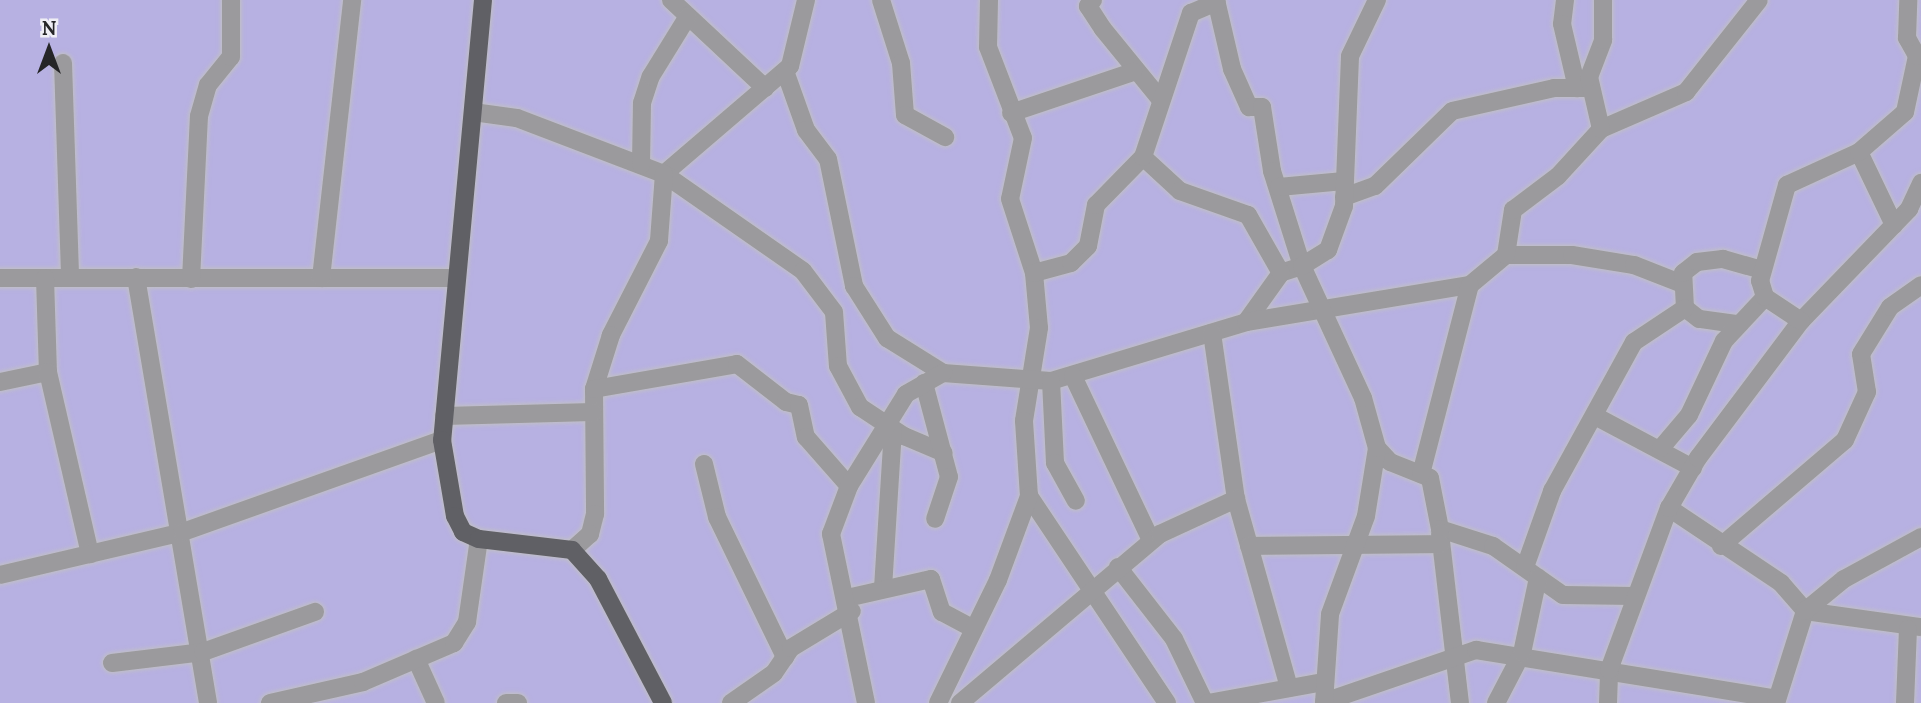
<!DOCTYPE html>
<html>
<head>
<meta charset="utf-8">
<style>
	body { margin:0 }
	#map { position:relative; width:1921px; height:703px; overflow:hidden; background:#e2e1e8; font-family:Lora,serif }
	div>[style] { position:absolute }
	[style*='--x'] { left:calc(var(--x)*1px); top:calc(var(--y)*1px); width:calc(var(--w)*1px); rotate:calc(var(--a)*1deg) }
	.green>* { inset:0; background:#b7b1e2 }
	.roads { filter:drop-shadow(0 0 2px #c0bfc5) drop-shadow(0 0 2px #c0bfc5) }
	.minor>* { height:18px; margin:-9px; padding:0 9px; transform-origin:9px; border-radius:9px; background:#9b9a9d }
	.primary>* { height:18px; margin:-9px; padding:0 9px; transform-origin:9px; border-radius:9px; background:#606065 }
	span { translate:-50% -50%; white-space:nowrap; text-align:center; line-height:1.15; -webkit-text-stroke:5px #efeef5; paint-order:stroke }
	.north { position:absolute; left:14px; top:14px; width:70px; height:70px; -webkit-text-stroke:5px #efeef5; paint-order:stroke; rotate:0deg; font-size:19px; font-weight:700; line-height:28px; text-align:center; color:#252527 }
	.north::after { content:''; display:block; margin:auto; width:24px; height:32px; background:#252527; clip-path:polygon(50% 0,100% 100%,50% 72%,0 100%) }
</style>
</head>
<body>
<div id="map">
	<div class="green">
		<div style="clip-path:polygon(0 0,1921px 0,1921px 703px,0 703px)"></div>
	</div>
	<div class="roads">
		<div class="minor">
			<div style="--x:671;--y:0;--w:129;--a:43.1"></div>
			<div style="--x:806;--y:0;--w:68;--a:103.6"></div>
			<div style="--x:790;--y:66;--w:166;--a:139.4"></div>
			<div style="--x:664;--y:174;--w:169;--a:34.9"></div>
			<div style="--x:803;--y:271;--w:51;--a:52.9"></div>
			<div style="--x:834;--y:312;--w:54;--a:85.8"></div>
			<div style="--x:838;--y:366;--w:47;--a:61.8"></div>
			<div style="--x:860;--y:407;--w:53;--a:33.4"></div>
			<div style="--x:904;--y:436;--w:43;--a:23"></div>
			<div style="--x:881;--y:0;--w:66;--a:72.4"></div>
			<div style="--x:901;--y:63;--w:52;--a:85.6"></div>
			<div style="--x:905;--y:115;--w:46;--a:28.8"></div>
			<div style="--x:989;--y:0;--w:47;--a:91.2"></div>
			<div style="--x:988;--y:47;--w:97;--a:69"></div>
			<div style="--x:1023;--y:138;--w:62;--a:102"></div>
			<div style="--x:1010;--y:199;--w:78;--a:72"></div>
			<div style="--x:1034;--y:273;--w:55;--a:84.8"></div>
			<div style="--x:1039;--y:328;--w:94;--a:99.2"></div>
			<div style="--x:1024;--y:421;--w:75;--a:86.2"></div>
			<div style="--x:1029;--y:496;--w:249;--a:56.3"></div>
			<div style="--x:1093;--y:0;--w:8;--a:130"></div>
			<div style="--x:1088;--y:6;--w:27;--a:57"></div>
			<div style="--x:1103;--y:29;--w:92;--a:50.8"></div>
			<div style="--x:1216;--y:0;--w:71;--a:76.9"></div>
			<div style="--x:1232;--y:69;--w:42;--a:65.9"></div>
			<div style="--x:1249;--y:107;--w:13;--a:0"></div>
			<div style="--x:1262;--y:107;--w:65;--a:81.1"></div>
			<div style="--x:1272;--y:171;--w:100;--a:72.5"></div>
			<div style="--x:1302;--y:266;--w:22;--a:162"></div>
			<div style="--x:1281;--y:273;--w:60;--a:125.5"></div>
			<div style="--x:1565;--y:0;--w:24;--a:97"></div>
			<div style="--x:1562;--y:24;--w:66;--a:76.8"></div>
			<div style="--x:63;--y:63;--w:215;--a:88.1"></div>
			<div style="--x:785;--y:71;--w:63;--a:70.4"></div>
			<div style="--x:806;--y:130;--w:36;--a:53"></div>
			<div style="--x:828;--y:159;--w:130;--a:78.4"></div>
			<div style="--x:854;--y:286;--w:62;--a:57.6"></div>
			<div style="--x:887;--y:338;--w:66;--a:32"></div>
			<div style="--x:943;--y:373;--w:108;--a:4.2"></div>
			<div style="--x:1051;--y:381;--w:204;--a:-16.8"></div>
			<div style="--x:1246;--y:322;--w:227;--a:-9.4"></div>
			<div style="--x:1470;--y:285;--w:47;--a:-39.8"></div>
			<div style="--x:1506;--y:255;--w:66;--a:0"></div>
			<div style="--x:1572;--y:255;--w:63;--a:9.2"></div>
			<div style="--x:1634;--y:265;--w:49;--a:21.4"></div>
			<div style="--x:473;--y:112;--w:44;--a:7.8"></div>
			<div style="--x:517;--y:118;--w:157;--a:20.9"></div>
			<div style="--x:664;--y:174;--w:67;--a:94.3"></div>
			<div style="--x:659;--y:241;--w:106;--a:117.1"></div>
			<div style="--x:611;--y:335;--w:57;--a:107.5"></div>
			<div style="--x:594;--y:389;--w:125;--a:89.5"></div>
			<div style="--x:595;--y:514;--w:21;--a:104"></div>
			<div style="--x:590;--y:534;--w:24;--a:138"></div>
			<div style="--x:1011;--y:113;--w:129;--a:-18.6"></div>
			<div style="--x:1601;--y:129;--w:93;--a:-23.5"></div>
			<div style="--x:1686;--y:92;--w:117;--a:-51.6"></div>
			<div style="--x:1859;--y:152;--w:81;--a:64.4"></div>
			<div style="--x:1143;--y:157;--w:50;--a:42.6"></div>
			<div style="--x:1180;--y:191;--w:72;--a:19.4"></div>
			<div style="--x:1248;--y:215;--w:67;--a:60.4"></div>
			<div style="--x:641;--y:165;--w:62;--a:-89.1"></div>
			<div style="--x:642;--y:103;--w:28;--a:-72"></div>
			<div style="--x:651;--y:76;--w:70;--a:-58.3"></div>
			<div style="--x:1279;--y:187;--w:65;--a:-5.3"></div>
			<div style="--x:1344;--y:197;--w:33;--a:-20"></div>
			<div style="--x:1375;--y:186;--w:107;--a:-44.2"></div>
			<div style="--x:1452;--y:111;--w:105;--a:-12.7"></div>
			<div style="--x:1554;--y:88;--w:37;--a:0"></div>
			<div style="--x:1506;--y:255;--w:46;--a:-81.2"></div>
			<div style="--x:1513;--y:210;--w:56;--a:-37.1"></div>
			<div style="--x:1558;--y:176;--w:64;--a:-47.5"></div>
			<div style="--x:1601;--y:129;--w:53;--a:-103"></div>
			<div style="--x:1589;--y:77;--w:40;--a:-69"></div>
			<div style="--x:1603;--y:40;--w:40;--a:-90"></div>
			<div style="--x:1034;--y:273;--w:38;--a:-15"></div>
			<div style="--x:1071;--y:263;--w:24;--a:-45"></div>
			<div style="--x:1088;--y:246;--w:42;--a:-79"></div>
			<div style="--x:1096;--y:205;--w:67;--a:-45.6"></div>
			<div style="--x:1143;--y:157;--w:152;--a:-71.6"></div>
			<div style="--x:1191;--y:13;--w:28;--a:-23"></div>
			<div style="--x:136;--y:277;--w:432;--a:80.4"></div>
			<div style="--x:0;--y:278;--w:457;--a:0"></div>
			<div style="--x:45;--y:278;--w:94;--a:88.2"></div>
			<div style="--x:321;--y:278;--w:280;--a:-83.6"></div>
			<div style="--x:191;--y:279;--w:163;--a:-87.2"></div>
			<div style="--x:199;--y:116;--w:32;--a:-74"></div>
			<div style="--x:208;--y:85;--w:36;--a:-51"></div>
			<div style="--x:231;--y:57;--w:57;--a:-90"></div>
			<div style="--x:1801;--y:321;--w:156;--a:-46"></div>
			<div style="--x:1909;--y:209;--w:29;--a:-65"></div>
			<div style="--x:1736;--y:324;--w:37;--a:-172"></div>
			<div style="--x:1699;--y:319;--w:18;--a:-142"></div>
			<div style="--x:1685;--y:308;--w:35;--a:-93"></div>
			<div style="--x:1683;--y:273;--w:18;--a:-38"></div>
			<div style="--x:1697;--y:262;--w:26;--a:-7"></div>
			<div style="--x:1723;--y:259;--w:41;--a:15.8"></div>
			<div style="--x:1212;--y:333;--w:168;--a:81.8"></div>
			<div style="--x:1236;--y:499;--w:196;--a:74.3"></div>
			<div style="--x:1073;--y:376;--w:182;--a:64.6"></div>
			<div style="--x:1051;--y:381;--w:82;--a:87.2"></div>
			<div style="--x:1055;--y:463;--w:43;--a:61.1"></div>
			<div style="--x:0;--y:382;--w:49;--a:-11.8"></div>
			<div style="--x:48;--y:372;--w:187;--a:77"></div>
			<div style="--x:924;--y:383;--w:97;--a:75.1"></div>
			<div style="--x:949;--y:477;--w:44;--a:108.4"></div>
			<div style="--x:594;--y:389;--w:145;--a:-9.9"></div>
			<div style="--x:737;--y:364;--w:62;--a:37.8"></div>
			<div style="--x:786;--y:402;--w:13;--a:13"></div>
			<div style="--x:799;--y:405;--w:33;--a:78"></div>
			<div style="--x:806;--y:437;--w:65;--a:48.7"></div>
			<div style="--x:444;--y:416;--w:149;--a:-1.5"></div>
			<div style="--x:1595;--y:416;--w:111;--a:28"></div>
			<div style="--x:1377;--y:448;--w:19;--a:47"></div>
			<div style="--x:1390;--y:462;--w:43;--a:21.8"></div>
			<div style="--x:1430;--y:478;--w:52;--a:78.9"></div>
			<div style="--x:1440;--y:529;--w:56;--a:17.8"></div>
			<div style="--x:1493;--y:546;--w:85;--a:35"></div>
			<div style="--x:1563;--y:595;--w:72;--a:0.8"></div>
			<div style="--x:1661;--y:448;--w:43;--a:-49.7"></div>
			<div style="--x:1689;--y:415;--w:82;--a:-64.7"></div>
			<div style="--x:1724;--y:341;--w:60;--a:-47"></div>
			<div style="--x:704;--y:464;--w:55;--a:76.2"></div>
			<div style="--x:717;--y:517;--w:156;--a:64.1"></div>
			<div style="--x:1421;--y:474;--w:195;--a:-75.5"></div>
			<div style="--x:1669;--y:508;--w:135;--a:33.8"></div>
			<div style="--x:1781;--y:583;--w:37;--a:49"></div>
			<div style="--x:1805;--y:611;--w:117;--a:7.9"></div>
			<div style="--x:1440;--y:533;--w:171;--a:83.3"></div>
			<div style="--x:1249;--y:546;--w:192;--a:-0.6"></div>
			<div style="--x:1721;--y:546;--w:163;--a:-40.5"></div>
			<div style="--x:1845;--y:440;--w:53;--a:-65.4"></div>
			<div style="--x:1867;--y:392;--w:38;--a:-99"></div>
			<div style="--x:1861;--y:354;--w:55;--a:-58.3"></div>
			<div style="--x:1890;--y:307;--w:38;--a:-35"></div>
			<div style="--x:1118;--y:567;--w:91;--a:52.1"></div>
			<div style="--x:1174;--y:639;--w:71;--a:64.2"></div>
			<div style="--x:1525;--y:567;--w:81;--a:-70.4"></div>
			<div style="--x:1552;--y:491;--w:170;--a:-61.2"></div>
			<div style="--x:1634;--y:342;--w:61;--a:-33.7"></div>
			<div style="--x:0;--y:575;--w:188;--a:-13.2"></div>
			<div style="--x:183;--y:532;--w:275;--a:-19.6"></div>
			<div style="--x:883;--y:588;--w:159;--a:-86.4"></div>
			<div style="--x:847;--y:598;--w:86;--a:-12.7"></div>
			<div style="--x:931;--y:579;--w:35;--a:72"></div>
			<div style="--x:942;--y:612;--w:34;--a:28"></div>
			<div style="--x:416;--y:659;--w:48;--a:65.6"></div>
			<div style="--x:112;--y:663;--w:92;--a:-6.9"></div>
			<div style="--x:203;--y:652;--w:119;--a:-19.7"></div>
			<div style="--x:1324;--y:702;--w:161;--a:-18.9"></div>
			<div style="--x:1476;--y:650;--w:305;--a:9.2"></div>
			<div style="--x:270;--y:703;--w:95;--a:-12.7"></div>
			<div style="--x:363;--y:682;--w:99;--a:-23.2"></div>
			<div style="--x:454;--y:643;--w:25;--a:-58"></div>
			<div style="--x:467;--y:622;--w:84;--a:-81.8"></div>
			<div style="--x:506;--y:703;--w:12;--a:0"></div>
			<div style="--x:731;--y:703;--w:52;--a:-34.9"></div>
			<div style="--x:774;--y:673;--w:30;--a:-56"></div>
			<div style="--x:791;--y:648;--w:71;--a:-31.2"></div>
			<div style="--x:866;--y:703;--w:173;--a:-101.7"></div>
			<div style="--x:831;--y:534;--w:51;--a:-69.4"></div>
			<div style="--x:849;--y:486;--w:108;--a:-58.2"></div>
			<div style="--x:906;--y:394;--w:43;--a:-29.6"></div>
			<div style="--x:938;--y:703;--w:137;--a:-64"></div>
			<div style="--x:998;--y:580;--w:90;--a:-69.7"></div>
			<div style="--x:960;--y:703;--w:262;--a:-40.2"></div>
			<div style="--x:1160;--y:534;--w:84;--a:-24.7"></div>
			<div style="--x:1208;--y:703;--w:118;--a:-10.3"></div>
			<div style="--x:1324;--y:703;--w:89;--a:-86.1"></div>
			<div style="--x:1330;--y:614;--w:104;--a:-69.8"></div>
			<div style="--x:1366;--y:516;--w:69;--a:-80.8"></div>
			<div style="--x:1377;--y:448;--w:52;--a:-105.6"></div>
			<div style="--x:1363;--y:398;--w:145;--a:-114.8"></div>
			<div style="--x:1302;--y:266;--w:31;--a:-32"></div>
			<div style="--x:1328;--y:250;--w:47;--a:-70"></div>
			<div style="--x:1344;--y:206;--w:150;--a:-87.7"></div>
			<div style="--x:1350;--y:56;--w:62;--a:-64.3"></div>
			<div style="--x:1496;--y:703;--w:56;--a:-62.5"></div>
			<div style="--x:1522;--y:653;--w:77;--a:-78"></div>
			<div style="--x:1608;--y:703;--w:33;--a:-88"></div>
			<div style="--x:1609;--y:670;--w:173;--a:-69.7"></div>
			<div style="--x:1669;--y:508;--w:58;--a:-59.9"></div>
			<div style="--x:1698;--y:458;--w:171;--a:-53.1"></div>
			<div style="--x:1801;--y:321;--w:43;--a:-146.3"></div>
			<div style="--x:1765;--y:297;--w:17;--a:-107"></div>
			<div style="--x:1760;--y:281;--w:100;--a:-74.3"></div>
			<div style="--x:1787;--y:185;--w:79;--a:-24.6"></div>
			<div style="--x:1859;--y:152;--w:61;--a:-41"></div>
			<div style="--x:1905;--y:112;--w:57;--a:-77.9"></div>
			<div style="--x:1917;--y:56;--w:21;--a:-119"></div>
			<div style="--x:1907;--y:38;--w:38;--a:-88"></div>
			<div style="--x:1776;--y:703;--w:96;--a:-72.5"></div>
			<div style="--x:1805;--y:611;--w:50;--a:-39.4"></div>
			<div style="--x:1844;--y:579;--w:88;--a:-28.6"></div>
			<div style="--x:1905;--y:703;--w:74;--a:-87.7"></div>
		</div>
		<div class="primary">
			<div style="--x:483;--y:0;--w:442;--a:95.3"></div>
			<div style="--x:442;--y:440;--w:77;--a:80.3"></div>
			<div style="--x:455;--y:516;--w:18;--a:63"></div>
			<div style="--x:463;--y:532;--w:17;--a:24"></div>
			<div style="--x:479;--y:539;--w:94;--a:6.7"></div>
			<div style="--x:572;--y:550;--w:39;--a:48"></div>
			<div style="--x:598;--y:579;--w:140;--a:62.3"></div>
		</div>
	</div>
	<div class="north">N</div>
</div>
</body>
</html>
